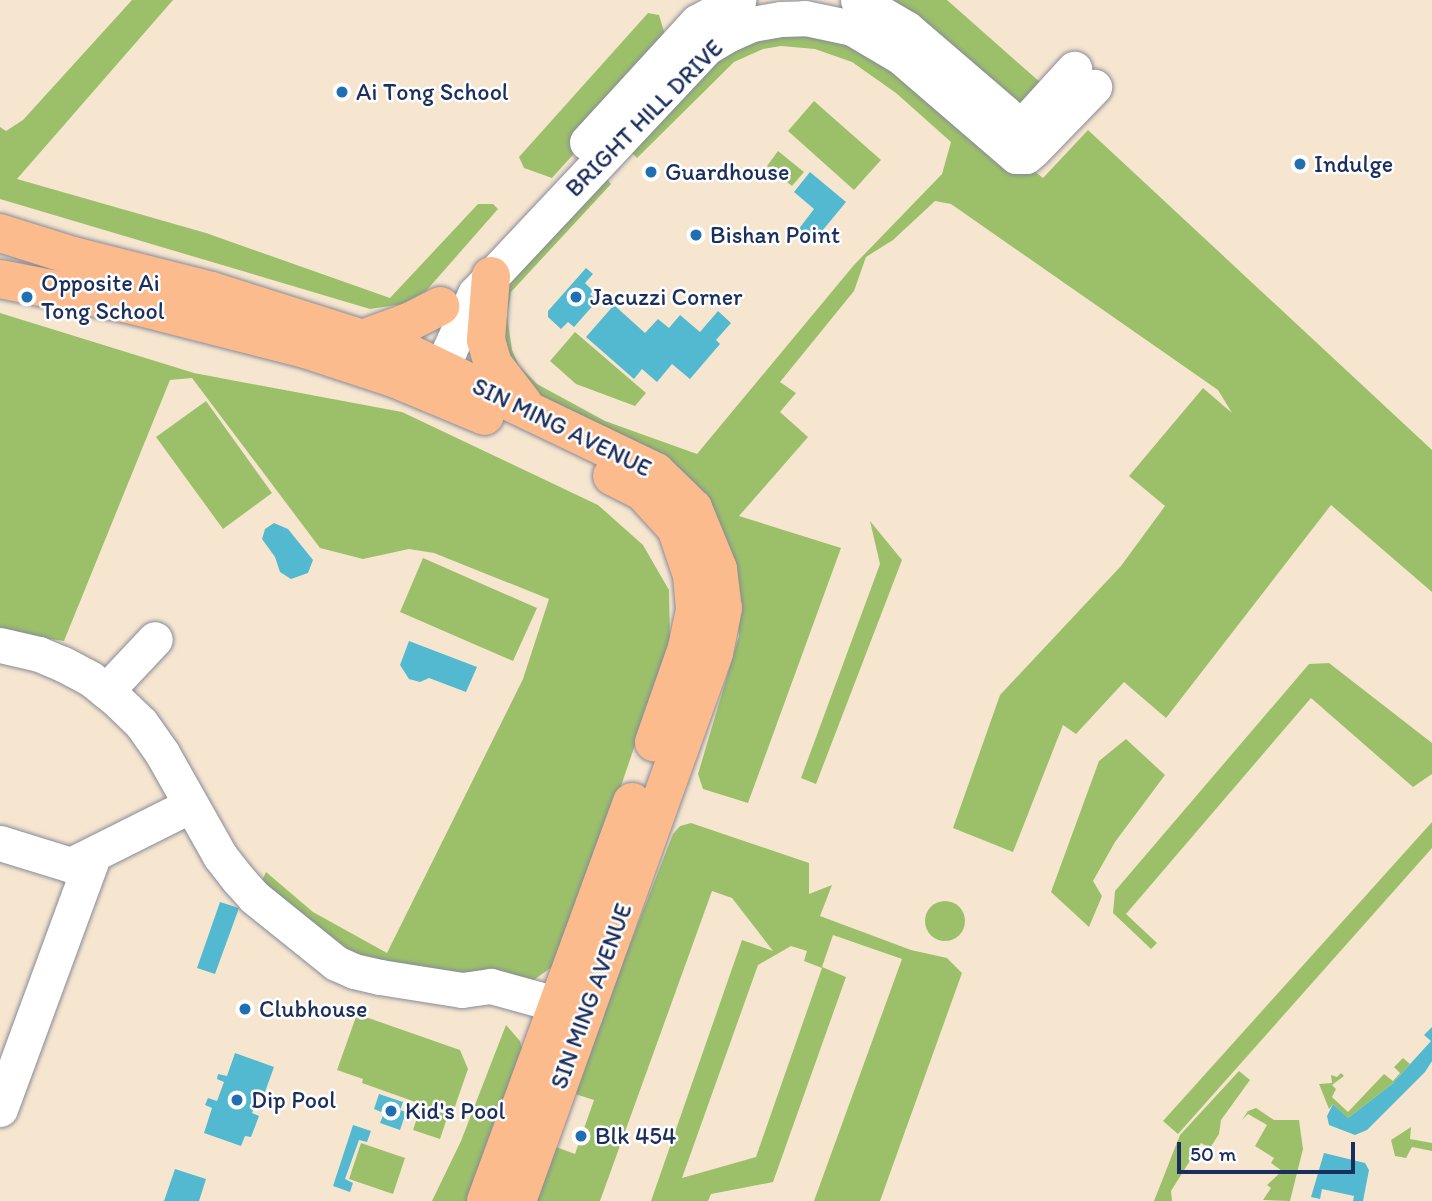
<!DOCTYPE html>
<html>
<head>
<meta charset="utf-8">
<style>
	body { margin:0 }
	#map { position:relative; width:1432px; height:1201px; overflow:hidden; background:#f6e6d0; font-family:Itim,sans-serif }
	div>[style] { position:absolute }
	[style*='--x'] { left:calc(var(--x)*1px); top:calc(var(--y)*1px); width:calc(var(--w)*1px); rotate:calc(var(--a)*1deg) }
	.green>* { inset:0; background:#9cc06a }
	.round { border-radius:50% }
	.water>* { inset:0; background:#53b9d1 }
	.roads { filter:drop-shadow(0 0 2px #888a97) drop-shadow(0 0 2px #888a97) }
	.minor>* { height:35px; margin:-17.5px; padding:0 17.5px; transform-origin:17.5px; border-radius:17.5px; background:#fff }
	.major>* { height:38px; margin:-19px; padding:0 19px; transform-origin:19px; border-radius:19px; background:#fbbb8d }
	.dots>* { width:19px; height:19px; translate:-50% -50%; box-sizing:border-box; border:4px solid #fff; border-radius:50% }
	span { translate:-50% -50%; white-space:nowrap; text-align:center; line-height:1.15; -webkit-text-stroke:5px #fff; paint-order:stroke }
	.poi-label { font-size:24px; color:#1b2f5e }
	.left { translate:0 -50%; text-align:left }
	.street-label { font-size:24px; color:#1b2f5e }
	.scale { position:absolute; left:1177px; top:1142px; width:178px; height:32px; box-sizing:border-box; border:4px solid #1b2f5e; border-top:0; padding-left:9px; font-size:21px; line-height:24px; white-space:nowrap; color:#1b2f5e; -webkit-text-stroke:5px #fff; paint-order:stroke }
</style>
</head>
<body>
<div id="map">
	<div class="green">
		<div style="clip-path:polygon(132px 0,173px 0,17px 179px,206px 233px,390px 298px,478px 204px,493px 204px,498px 209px,426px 291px,403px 304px,370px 309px,0 199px,0 127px,6px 131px,23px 120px)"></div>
		<div style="clip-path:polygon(858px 0,947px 0,1041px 83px,1021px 127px)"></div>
		<div style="clip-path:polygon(648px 13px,659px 15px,669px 48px,552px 178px,524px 168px,519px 157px)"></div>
		<div style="clip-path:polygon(829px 23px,972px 121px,1043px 178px,1088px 130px,1432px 450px,1432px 592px,1331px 505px,1166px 718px,1124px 682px,1076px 734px,1063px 725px,1013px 852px,953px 828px,1000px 695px,1121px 566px,1165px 506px,1129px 476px,1203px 388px,1232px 413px,1218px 390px,951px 204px,935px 201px,893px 240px,866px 257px,854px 291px,780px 382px,796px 393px,780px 412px,808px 437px,739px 516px,841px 548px,748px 803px,703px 789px,698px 774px,739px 636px,735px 598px,531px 393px,499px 337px,504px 275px,601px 172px,611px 184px,511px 292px,507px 315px,512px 350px,519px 366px,537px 384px,605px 421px,697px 454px,854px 265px,942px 174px,951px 142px,896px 93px,852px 62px,815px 49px,781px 46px,763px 49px,734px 62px,637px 158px,620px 141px,707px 48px)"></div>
		<div style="clip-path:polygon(814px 101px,881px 160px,854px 190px,788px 131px)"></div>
		<div style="clip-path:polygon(778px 151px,804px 172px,792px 186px,767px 166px)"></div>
		<div style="clip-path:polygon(0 313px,194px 373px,402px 412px,598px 505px,643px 545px,669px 590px,670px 642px,604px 836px,552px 967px,528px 984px,359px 960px,259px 887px,266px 872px,313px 912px,387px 953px,523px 679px,549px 599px,434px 553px,409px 549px,363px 559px,320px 548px,192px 378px,170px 380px,64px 641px,0 632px)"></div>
		<div style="clip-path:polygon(575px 332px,646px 393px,635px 406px,576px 384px,550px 361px)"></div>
		<div style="clip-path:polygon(206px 401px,272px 493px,223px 529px,156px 437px)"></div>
		<div style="clip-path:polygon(870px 521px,902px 560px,816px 784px,801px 778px,880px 564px)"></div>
		<div style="clip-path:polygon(423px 558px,537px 608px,513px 661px,400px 612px)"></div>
		<div style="clip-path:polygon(1329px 663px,1432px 743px,1432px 774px,1413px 787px,1311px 698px,1126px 914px,1157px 943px,1151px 949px,1113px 913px,1115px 891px,1309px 664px)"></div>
		<div style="clip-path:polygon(1126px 739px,1165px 775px,1115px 842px,1093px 881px,1102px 896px,1089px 927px,1051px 892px,1099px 761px)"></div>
		<div style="clip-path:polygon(1432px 822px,1432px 848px,1178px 1134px,1163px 1121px)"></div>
		<div style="clip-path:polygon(evenodd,691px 823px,809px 863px,809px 894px,832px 885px,820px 916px,911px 950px,947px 958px,962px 973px,880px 1201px,814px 1201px,902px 959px,833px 935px,822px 967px,846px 977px,773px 1182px,711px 1194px,708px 1201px,651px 1201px,742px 940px,773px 951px,732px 898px,712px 891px,600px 1201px,535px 1201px,556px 1147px,575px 1154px,594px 1100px,572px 1093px,673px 834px,680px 826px,691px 823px,791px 946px,807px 951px,804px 961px,822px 968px,756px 1157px,682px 1178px,758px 965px,791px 946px)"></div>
		<div class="round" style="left:925px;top:901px;width:40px;height:40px"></div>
		<div style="clip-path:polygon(357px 1014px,460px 1050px,468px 1069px,452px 1115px,362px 1083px,363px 1079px,337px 1070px)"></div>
		<div style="clip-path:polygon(506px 1025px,520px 1041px,525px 1059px,474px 1201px,432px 1201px,461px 1141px)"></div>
		<div style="clip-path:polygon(1403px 1058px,1410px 1064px,1392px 1084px,1348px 1118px,1333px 1104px,1329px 1109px,1319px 1084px,1332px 1083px,1331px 1075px,1337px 1077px,1341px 1073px,1344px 1076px,1332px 1085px,1336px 1089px,1332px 1097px,1348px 1112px,1384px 1074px,1393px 1081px,1400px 1073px,1394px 1067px)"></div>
		<div style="clip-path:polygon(1239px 1071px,1250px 1080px,1221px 1120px,1219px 1134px,1210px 1148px,1201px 1143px,1171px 1191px,1172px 1201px,1154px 1201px,1180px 1135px)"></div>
		<div style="clip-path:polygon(421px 1106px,448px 1115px,440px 1139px,413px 1130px)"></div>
		<div style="clip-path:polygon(1256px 1108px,1274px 1120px,1299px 1120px,1303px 1149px,1290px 1201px,1263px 1200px,1271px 1188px,1267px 1185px,1282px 1171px,1271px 1163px,1274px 1158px,1255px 1146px,1267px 1125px,1248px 1114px,1242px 1120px,1248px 1111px)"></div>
		<div style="clip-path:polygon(1411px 1127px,1410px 1139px,1432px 1143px,1432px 1151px,1412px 1147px,1406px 1158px,1395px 1156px,1391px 1140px)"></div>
		<div style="clip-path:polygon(361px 1143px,405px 1158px,393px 1194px,349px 1179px)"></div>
	</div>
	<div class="water">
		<div style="clip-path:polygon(810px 172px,846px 202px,813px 242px,798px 230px,814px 209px,794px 192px)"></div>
		<div style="clip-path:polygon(586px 268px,593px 274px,585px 283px,593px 291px,590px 294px,597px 301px,574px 327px,568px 322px,561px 329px,548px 317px,548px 311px)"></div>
		<div style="clip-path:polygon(614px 305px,645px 333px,658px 319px,669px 328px,680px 315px,700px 332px,718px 311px,731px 323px,716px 340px,720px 344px,690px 379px,672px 364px,657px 382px,642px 369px,634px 379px,586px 337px)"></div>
		<div style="clip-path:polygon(274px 523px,288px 529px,313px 560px,308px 573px,291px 579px,280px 572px,275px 557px,262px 539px,265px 529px)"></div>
		<div style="clip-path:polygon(409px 641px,477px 667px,466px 692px,429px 678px,420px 682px,409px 679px,400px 665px)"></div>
		<div style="clip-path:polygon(220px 902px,239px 908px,215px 974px,197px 968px)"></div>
		<div style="clip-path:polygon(1432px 1027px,1432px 1061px,1425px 1072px,1367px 1130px,1355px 1135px,1329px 1125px,1327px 1116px,1333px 1104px,1348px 1118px,1392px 1084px,1431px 1041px,1424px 1035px)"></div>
		<div style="clip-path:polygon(235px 1053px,274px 1067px,265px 1092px,260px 1091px,252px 1113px,259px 1116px,251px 1137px,245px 1136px,241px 1146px,204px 1133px,212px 1108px,205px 1105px,208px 1098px,217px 1101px,224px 1082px,217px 1079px,218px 1074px,227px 1076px)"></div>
		<div style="clip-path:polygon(379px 1094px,403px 1102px,400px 1110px,406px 1112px,400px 1130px,380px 1123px,384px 1113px,374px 1109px)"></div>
		<div style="clip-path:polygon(353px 1125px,371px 1131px,367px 1142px,359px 1140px,345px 1179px,353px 1183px,350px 1192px,333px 1186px)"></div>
		<div style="clip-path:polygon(1324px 1153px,1365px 1163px,1369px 1170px,1363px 1201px,1353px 1201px,1354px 1196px,1322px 1189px,1320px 1199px,1311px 1197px)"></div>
		<div style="clip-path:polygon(175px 1169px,206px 1179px,199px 1201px,164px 1201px)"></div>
	</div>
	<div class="roads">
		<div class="minor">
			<div style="--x:858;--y:0;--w:56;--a:30.3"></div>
			<div style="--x:906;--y:28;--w:152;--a:40.7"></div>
			<div style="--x:1021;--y:127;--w:79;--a:-47.6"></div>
			<div style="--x:587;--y:142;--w:163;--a:-47.5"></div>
			<div style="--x:697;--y:22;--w:47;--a:-28.2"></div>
			<div style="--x:430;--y:393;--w:109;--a:-65.6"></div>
			<div style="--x:475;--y:294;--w:339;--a:-46.8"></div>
			<div style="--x:707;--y:47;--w:23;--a:-31"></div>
			<div style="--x:727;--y:35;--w:27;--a:-24"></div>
			<div style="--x:752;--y:24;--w:29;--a:-10"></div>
			<div style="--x:781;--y:19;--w:24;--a:-2"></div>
			<div style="--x:805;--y:18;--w:48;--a:12"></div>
			<div style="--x:852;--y:28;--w:57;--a:30.6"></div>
			<div style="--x:901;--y:57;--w:152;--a:40.7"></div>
			<div style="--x:1016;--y:156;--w:10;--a:0"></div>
			<div style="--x:1026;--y:156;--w:9;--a:-41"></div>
			<div style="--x:1033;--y:150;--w:88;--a:-45.9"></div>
			<div style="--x:0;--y:645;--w:40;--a:13"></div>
			<div style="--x:39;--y:654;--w:26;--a:23"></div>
			<div style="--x:63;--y:664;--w:32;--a:28"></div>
			<div style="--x:91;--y:679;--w:33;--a:39"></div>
			<div style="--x:117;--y:700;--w:33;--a:44"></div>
			<div style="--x:141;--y:723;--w:37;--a:55"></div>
			<div style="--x:162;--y:753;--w:118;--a:60.6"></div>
			<div style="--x:220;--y:856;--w:29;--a:52"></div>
			<div style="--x:238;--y:879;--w:24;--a:48"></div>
			<div style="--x:254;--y:897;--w:105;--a:38.8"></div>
			<div style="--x:336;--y:963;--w:20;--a:24"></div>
			<div style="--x:354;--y:971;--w:27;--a:13"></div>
			<div style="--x:380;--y:977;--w:83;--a:9"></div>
			<div style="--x:462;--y:990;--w:29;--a:-8"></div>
			<div style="--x:491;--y:986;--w:98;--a:15.5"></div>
			<div style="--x:106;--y:691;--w:71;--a:-46.7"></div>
			<div style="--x:0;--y:843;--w:74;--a:17.2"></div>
			<div style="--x:71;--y:865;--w:134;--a:-26.6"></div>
			<div style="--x:0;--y:1109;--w:270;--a:-69.8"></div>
		</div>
		<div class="major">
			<div style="--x:0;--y:233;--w:77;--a:17.5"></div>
			<div style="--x:73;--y:256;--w:143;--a:14.1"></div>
			<div style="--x:212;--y:291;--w:206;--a:17.6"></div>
			<div style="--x:408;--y:353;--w:275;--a:25.6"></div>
			<div style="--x:656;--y:472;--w:52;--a:44.2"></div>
			<div style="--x:693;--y:508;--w:66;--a:67.7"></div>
			<div style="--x:718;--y:569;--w:39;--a:83"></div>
			<div style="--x:723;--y:608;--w:46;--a:101.3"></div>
			<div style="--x:714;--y:653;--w:582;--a:109.77"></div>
			<div style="--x:491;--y:276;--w:64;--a:94.5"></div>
			<div style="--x:486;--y:340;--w:25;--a:74"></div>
			<div style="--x:493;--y:364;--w:49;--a:52.4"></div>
			<div style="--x:0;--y:279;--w:136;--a:11.1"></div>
			<div style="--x:133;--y:305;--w:178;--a:14.3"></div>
			<div style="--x:305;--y:349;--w:96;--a:18.2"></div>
			<div style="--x:396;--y:379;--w:96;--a:22.6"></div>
			<div style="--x:362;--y:339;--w:52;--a:-20.2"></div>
			<div style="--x:411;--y:321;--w:33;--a:-27"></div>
			<div style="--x:612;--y:476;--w:35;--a:27"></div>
			<div style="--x:643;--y:492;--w:49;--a:47.5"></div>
			<div style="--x:676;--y:528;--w:50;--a:71.2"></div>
			<div style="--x:692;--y:575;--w:35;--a:85"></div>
			<div style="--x:695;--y:610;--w:39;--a:102"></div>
			<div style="--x:687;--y:648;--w:100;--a:109.3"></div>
			<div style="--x:486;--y:1201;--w:425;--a:-69.9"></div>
		</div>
	</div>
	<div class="dots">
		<div style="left:342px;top:92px;background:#1f6fb2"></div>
		<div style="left:1300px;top:164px;background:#1f6fb2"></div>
		<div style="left:651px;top:172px;background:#1f6fb2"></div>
		<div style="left:696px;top:235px;background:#1f6fb2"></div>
		<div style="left:27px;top:297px;background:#1f6fb2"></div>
		<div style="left:576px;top:297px;background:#1f6fb2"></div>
		<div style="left:245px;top:1009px;background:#1f6fb2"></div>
		<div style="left:237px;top:1100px;background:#1f6fb2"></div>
		<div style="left:391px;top:1111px;background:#1f6fb2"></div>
		<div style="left:581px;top:1136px;background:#1f6fb2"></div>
	</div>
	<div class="poi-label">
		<span class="left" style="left:356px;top:92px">Ai Tong School</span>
		<span class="left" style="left:1314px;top:164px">Indulge</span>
		<span class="left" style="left:665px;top:172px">Guardhouse</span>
		<span class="left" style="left:710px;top:235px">Bishan Point</span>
		<span class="left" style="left:41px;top:297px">Opposite Ai<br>Tong School</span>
		<span class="left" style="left:590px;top:297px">Jacuzzi Corner</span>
		<span class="left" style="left:259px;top:1009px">Clubhouse</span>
		<span class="left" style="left:251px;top:1100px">Dip Pool</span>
		<span class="left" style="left:405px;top:1111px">Kid's Pool</span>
		<span class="left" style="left:595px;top:1136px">Blk 454</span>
	</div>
	<div class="street-label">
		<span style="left:644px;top:118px;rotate:-45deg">BRIGHT HILL DRIVE</span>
		<span style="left:562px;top:427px;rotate:26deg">SIN MING AVENUE</span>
		<span style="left:591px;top:996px;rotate:-70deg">SIN MING AVENUE</span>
	</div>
	<div class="scale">50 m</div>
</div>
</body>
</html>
